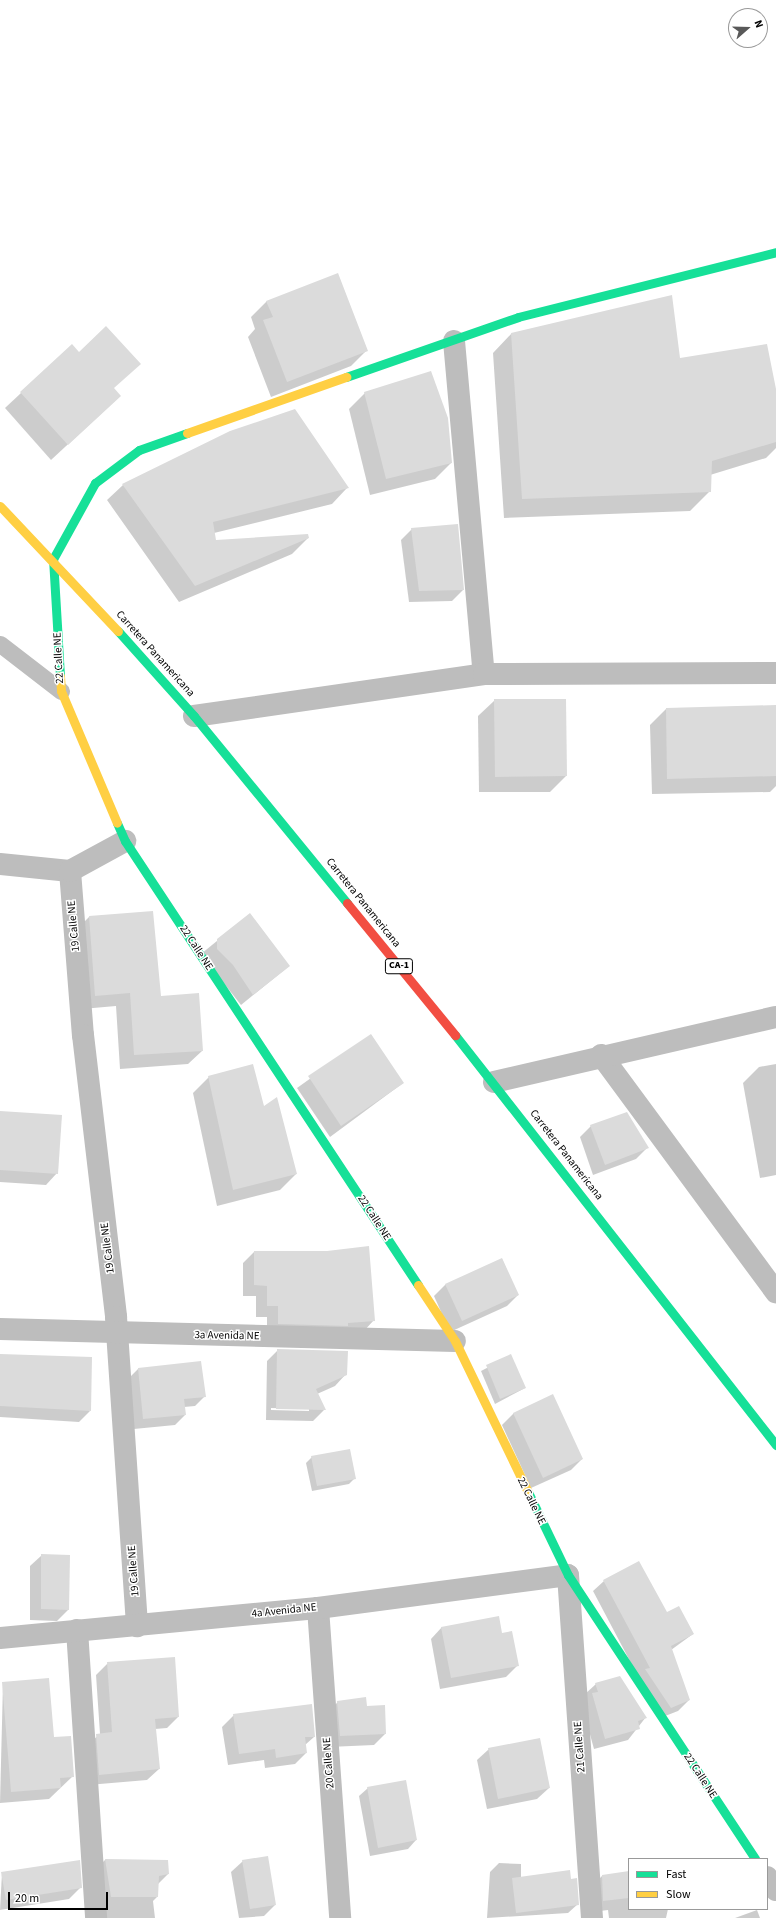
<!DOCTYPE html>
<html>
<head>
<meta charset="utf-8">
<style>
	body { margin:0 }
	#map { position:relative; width:776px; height:1918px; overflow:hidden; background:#fff; font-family:"Source Sans 3",sans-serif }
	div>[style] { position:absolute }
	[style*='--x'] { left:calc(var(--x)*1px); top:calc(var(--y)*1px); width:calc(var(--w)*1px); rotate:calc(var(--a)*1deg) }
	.shadow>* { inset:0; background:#0003 }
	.building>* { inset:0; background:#dbdbdb }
	.lane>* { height:17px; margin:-8.5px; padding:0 8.5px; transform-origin:8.5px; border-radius:8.5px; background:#bdbdbd }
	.street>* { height:22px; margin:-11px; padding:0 11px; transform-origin:11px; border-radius:11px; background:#bdbdbd }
	.fast>* { height:9px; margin:-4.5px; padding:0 4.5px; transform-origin:4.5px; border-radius:4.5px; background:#16e098 }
	.slow>* { height:9px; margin:-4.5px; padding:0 4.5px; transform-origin:4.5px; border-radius:4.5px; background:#ffcf43 }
	.jam>* { height:9px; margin:-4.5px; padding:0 4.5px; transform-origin:4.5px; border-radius:4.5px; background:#f24e42 }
	span { translate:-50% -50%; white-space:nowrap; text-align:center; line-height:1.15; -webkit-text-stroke:3px #fff; paint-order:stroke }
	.shield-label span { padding:1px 3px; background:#fff; border:1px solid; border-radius:3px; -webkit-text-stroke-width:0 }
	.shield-label { font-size:10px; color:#000; font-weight:700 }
	.street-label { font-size:11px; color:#000 }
	.legend { position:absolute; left:628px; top:1858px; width:140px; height:52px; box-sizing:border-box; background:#fff; border:1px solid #999; margin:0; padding:5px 7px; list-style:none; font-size:12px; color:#000 }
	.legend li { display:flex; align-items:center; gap:8px; height:20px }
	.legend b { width:20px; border:1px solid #999 }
	.north { position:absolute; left:728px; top:8px; width:40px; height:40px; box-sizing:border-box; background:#fff; border:1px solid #999; border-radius:50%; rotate:70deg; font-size:11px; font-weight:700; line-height:16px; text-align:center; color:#000 }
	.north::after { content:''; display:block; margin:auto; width:14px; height:18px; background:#595959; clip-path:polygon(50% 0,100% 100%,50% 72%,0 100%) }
	.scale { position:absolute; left:8px; top:1892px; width:100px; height:18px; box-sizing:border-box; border:2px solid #000; border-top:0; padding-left:5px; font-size:12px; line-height:14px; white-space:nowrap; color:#000; -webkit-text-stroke:3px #fff; paint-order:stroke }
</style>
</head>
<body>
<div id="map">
	<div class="shadow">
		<div style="clip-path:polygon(267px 301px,367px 350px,351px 366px,271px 397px,248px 337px,255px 329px,251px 317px)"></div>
		<div style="clip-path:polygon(512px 333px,679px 359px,776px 394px,776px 448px,766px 458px,710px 475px,710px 491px,690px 511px,504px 518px,493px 353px)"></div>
		<div style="clip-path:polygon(113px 388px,120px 396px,51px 460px,5px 408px,21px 393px)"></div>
		<div style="clip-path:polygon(365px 393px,451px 463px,435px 479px,370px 495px,349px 409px)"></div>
		<div style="clip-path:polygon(123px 485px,347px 488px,332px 504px,214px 533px,215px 541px,308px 538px,292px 554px,179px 602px,107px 500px)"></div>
		<div style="clip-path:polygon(412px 529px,463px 590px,452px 601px,409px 602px,401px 540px)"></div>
		<div style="clip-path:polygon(495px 700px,566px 776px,550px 792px,479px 792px,478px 716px)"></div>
		<div style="clip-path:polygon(776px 706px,776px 786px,770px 792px,652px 794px,650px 725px,666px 709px)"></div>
		<div style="clip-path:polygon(152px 912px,160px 997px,202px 1051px,188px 1064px,120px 1069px,116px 1006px,82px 1009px,75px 931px,89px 917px)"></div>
		<div style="clip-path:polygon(250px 914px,289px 966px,241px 1005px,201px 954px)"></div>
		<div style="clip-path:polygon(371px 1035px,403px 1083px,330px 1137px,297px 1088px)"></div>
		<div style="clip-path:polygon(776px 1064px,776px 1175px,760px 1178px,743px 1083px,759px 1067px)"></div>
		<div style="clip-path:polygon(209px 1077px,296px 1174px,280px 1190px,217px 1206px,193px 1093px)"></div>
		<div style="clip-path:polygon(0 1112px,57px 1173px,46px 1185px,0 1182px)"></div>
		<div style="clip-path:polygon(591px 1126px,647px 1148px,636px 1159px,593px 1175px,580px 1137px)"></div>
		<div style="clip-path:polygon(254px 1252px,374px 1320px,363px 1332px,267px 1335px,267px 1317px,256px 1317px,256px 1296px,243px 1296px,243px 1263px)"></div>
		<div style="clip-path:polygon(502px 1259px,518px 1295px,507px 1306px,450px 1332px,434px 1296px,445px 1285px)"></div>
		<div style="clip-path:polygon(evenodd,278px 1350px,346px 1374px,335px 1386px,317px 1394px,324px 1410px,313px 1421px,266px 1420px,267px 1361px,278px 1350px,271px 1408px,309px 1409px,309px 1411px,271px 1410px,271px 1408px)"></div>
		<div style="clip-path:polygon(0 1355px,90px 1411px,79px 1422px,0 1417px)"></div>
		<div style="clip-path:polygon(510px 1356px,525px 1388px,495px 1404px,481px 1371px)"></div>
		<div style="clip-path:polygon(138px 1369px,205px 1396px,195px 1406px,184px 1407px,185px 1415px,175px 1425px,134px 1429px,128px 1379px)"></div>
		<div style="clip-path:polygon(514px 1413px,582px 1459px,571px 1470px,531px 1488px,502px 1425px)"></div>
		<div style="clip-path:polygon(312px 1457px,355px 1478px,349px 1484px,312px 1491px,306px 1463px)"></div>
		<div style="clip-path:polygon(42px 1555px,68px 1610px,57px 1621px,30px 1620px,30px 1566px)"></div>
		<div style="clip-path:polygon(604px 1581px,666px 1613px,693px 1634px,671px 1650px,689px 1700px,678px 1711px,660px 1718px,593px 1591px)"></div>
		<div style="clip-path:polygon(442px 1627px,502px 1634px,518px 1665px,506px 1677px,440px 1689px,431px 1639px)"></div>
		<div style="clip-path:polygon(108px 1663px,178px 1717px,167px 1728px,155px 1729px,159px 1769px,147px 1780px,88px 1785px,86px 1746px,100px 1734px,96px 1675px)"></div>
		<div style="clip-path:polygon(3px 1683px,53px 1738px,73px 1776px,49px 1799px,0 1803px)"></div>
		<div style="clip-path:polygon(596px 1684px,646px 1717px,628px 1740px,594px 1749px,582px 1705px,585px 1694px)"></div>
		<div style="clip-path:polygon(338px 1702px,366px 1707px,385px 1734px,374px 1745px,329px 1747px,326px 1713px)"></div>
		<div style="clip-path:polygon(234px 1715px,314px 1737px,305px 1745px,306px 1753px,295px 1764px,265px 1768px,264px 1760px,228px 1765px,222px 1727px)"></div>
		<div style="clip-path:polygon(489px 1749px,549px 1788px,537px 1799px,487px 1809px,477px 1760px)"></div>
		<div style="clip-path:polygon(368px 1788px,416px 1840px,408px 1849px,370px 1856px,359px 1796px)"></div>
		<div style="clip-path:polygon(105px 1860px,167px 1861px,168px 1874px,158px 1884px,157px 1897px,153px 1901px,155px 1918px,98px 1918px,94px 1871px)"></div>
		<div style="clip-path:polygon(243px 1861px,275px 1905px,264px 1916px,239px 1918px,231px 1872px)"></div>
		<div style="clip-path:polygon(499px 1863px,521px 1864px,521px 1878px,578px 1904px,568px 1913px,487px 1918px,490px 1872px)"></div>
		<div style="clip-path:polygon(629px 1872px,629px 1909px,668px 1909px,666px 1918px,609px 1918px,608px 1910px,592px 1912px,591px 1887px,602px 1876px)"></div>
		<div style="clip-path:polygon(2px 1873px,80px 1888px,69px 1899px,0 1910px)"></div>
		<div style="clip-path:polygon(757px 1910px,760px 1918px,735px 1918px)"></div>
	</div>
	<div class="building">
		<div style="clip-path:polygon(338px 273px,368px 351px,287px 382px,263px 320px,273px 317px,266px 301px)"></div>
		<div style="clip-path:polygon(672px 295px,680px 358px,767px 344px,776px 389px,776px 442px,712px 461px,711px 492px,522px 499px,511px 333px)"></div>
		<div style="clip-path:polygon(106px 326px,141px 364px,114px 388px,121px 396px,68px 445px,20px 392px,72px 344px,79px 352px)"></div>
		<div style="clip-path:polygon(431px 371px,448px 418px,452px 463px,386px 479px,364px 392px)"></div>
		<div style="clip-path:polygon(295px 409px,349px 488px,213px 522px,216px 540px,308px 534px,309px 538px,195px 586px,122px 484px,230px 431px)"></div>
		<div style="clip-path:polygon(458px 524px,464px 590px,419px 591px,411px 528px)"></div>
		<div style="clip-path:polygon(494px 699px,566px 699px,567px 776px,495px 777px)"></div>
		<div style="clip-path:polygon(776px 705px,776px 776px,667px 779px,666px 708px)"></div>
		<div style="clip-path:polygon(153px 911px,161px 996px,199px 993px,203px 1051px,134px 1055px,130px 993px,95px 996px,89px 916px)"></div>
		<div style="clip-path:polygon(250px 913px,290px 966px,253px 995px,233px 965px,217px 949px,217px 939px)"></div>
		<div style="clip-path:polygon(371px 1034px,404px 1083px,341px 1126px,308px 1076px)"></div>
		<div style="clip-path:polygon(253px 1064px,264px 1106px,277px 1097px,297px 1174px,233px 1190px,208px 1076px)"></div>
		<div style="clip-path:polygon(0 1111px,62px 1115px,58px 1174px,0 1170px)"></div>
		<div style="clip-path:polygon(627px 1112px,649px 1148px,605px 1165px,590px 1125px)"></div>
		<div style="clip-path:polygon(369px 1246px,375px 1321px,348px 1323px,348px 1326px,278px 1324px,278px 1306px,267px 1306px,267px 1286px,254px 1285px,254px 1251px,327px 1251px)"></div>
		<div style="clip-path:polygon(502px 1258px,519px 1295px,462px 1321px,445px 1284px)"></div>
		<div style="clip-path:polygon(277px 1349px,348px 1351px,347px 1375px,316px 1389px,326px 1410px,276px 1409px)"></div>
		<div style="clip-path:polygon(0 1354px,92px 1357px,91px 1411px,0 1406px)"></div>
		<div style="clip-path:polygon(511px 1354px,526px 1388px,500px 1399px,486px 1365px)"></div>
		<div style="clip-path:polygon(201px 1361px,206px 1397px,184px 1399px,186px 1415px,143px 1419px,138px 1368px)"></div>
		<div style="clip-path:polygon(553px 1394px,583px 1459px,543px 1478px,513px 1413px)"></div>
		<div style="clip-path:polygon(350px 1449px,356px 1479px,317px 1486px,311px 1456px)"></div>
		<div style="clip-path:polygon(41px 1554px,70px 1555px,69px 1610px,41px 1609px)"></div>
		<div style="clip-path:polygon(639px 1561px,667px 1612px,679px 1606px,694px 1634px,671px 1646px,690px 1700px,671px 1708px,645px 1669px,650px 1668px,603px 1580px)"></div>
		<div style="clip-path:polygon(499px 1616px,502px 1633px,512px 1631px,519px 1666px,451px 1678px,441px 1627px)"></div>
		<div style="clip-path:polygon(175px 1657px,179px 1717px,155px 1719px,160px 1769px,99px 1775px,96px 1734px,112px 1732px,107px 1662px)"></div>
		<div style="clip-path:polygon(620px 1676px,647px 1718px,638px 1721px,640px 1729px,605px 1739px,592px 1693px,598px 1692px,595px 1683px)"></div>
		<div style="clip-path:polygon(49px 1678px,54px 1737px,71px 1736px,74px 1777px,60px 1778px,61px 1788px,11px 1792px,2px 1682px)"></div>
		<div style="clip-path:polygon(366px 1697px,367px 1706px,385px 1705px,386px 1734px,340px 1736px,337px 1701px)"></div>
		<div style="clip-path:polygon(312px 1704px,315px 1737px,305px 1737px,307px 1753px,276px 1758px,275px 1749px,239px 1754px,233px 1714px)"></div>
		<div style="clip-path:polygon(540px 1738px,550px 1788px,498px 1799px,488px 1748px)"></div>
		<div style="clip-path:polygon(406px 1780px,417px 1840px,378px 1848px,367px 1787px)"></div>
		<div style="clip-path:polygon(268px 1856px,276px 1905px,250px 1909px,242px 1860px)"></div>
		<div style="clip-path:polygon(105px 1859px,168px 1860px,169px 1874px,159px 1876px,158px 1897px,111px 1897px)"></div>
		<div style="clip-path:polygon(80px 1860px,82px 1888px,6px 1900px,1px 1872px)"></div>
		<div style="clip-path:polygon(570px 1870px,571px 1879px,577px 1878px,579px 1905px,516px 1913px,512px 1878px)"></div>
		<div style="clip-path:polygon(629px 1871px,629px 1898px,603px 1901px,602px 1875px)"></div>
	</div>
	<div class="lane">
		<div style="--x:0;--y:644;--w:77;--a:37.6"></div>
	</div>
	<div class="street">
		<div style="--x:454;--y:341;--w:334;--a:84.9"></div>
		<div style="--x:194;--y:716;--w:293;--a:-8.2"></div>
		<div style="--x:484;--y:674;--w:292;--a:-0.2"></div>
		<div style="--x:0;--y:864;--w:70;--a:5.7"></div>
		<div style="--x:70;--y:871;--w:165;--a:85.5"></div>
		<div style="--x:83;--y:1035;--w:284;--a:83.3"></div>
		<div style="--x:116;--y:1317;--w:310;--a:86.1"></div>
		<div style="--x:70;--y:871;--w:63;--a:-28.6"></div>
		<div style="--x:601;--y:1055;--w:295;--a:53.6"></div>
		<div style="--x:494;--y:1082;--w:289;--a:-13"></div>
		<div style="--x:0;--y:1329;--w:455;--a:1.5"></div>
		<div style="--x:318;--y:1608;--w:311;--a:85.9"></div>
		<div style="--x:77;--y:1630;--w:289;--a:86.2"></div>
		<div style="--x:0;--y:1638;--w:319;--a:-5.4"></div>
		<div style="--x:318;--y:1608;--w:252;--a:-7.5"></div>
		<div style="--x:568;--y:1575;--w:344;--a:86"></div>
		<div style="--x:767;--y:1877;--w:16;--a:55"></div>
	</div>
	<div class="fast">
		<div style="--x:346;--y:377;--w:182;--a:-19.2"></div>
		<div style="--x:518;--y:317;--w:266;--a:-14.1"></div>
		<div style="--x:118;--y:631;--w:114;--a:48.2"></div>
		<div style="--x:194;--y:716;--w:242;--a:50.7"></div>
		<div style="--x:60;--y:676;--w:117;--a:-93.4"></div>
		<div style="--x:53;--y:559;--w:87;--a:-61.1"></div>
		<div style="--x:95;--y:483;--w:55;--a:-36.9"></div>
		<div style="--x:139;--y:450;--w:51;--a:-19.5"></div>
		<div style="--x:117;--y:823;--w:20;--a:66"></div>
		<div style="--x:125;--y:841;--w:532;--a:56.58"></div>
		<div style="--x:455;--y:1035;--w:521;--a:51.94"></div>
		<div style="--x:528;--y:1492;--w:92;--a:64.3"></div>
		<div style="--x:568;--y:1575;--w:340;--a:56.6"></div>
	</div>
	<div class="slow">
		<div style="--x:187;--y:433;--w:169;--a:-19.4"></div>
		<div style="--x:0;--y:506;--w:172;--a:46.7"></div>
		<div style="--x:60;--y:676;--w:15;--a:86"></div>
		<div style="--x:61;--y:691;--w:143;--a:67"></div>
		<div style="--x:418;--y:1285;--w:67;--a:56.5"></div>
		<div style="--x:455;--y:1341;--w:168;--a:64.2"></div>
	</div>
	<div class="jam">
		<div style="--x:347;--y:903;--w:171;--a:50.7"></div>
	</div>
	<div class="shield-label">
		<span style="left:399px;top:966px">CA-1</span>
	</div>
	<div class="street-label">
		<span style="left:155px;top:654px;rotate:48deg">Carretera Panamericana</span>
		<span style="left:59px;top:658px;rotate:-93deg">22 Calle NE</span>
		<span style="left:363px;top:903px;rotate:51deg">Carretera Panamericana</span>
		<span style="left:74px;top:926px;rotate:-95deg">19 Calle NE</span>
		<span style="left:196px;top:948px;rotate:57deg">22 Calle NE</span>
		<span style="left:566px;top:1155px;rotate:52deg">Carretera Panamericana</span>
		<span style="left:374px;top:1218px;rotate:57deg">22 Calle NE</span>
		<span style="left:108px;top:1248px;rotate:-97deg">19 Calle NE</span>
		<span style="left:227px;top:1336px;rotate:1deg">3a Avenida NE</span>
		<span style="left:531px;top:1501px;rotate:64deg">22 Calle NE</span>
		<span style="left:134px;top:1571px;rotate:-94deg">19 Calle NE</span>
		<span style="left:284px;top:1611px;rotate:-6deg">4a Avenida NE</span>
		<span style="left:580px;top:1747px;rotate:-94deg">21 Calle NE</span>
		<span style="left:329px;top:1763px;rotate:-94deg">20 Calle NE</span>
		<span style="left:700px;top:1776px;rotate:57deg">22 Calle NE</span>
	</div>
	<ul class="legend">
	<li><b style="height:5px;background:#16e098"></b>Fast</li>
	<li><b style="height:5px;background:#ffcf43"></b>Slow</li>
	</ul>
	<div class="north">N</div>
	<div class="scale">20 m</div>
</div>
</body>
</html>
